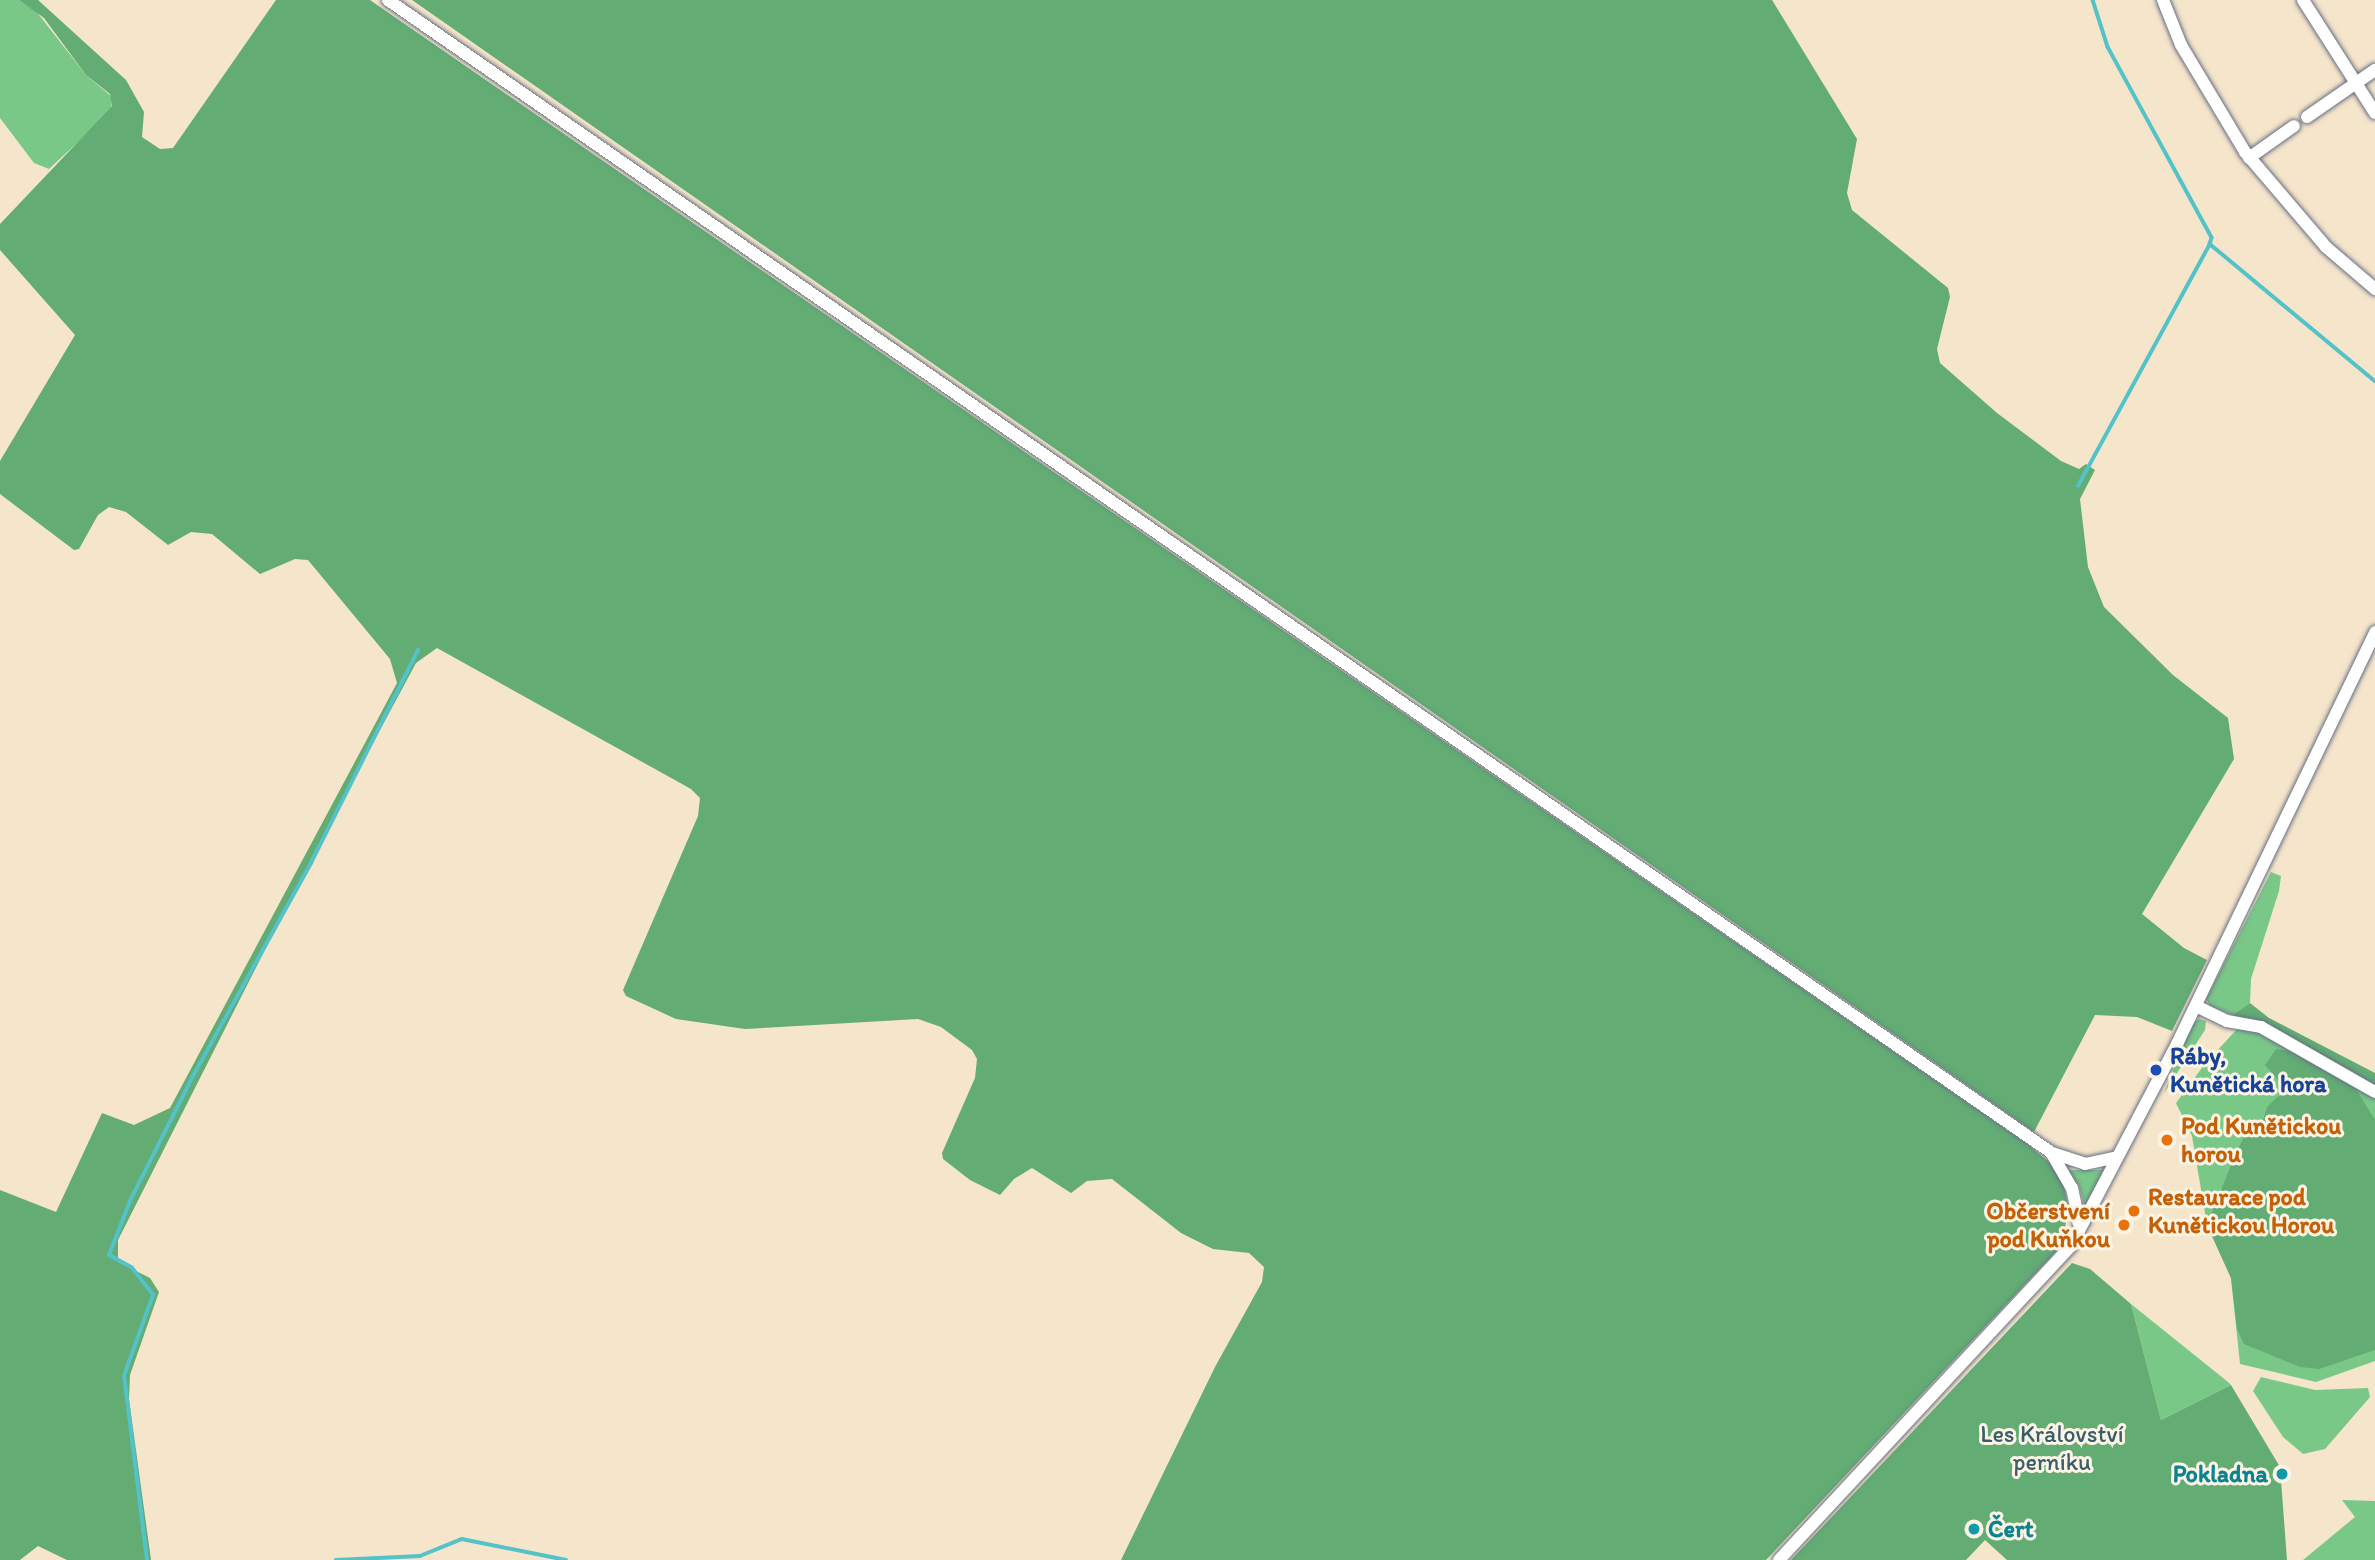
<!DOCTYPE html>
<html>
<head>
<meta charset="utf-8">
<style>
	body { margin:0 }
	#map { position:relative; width:2375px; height:1560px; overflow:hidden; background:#f5e5ca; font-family:Itim,sans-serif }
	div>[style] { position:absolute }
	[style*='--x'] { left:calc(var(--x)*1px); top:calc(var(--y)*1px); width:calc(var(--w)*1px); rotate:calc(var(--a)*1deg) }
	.green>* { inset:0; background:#7ac888 }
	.forest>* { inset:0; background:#63ac74 }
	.stream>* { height:3.5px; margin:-1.75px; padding:0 1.75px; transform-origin:1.75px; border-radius:1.75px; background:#54c2c9 }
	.roads { filter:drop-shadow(0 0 2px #676f84) drop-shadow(0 0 2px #676f84) }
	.minor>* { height:12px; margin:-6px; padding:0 6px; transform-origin:6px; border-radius:6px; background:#fff }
	.dots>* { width:19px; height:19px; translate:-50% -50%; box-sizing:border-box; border:4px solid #fcf5e5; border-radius:50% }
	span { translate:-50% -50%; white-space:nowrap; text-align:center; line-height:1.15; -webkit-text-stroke:6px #fcf5e5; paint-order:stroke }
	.transit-label { font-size:24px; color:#164399; font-weight:700 }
	.left { translate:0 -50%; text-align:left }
	.food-label { font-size:24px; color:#c56008; font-weight:700 }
	.right { translate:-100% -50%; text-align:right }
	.park-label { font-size:24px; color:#385d6b }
	.culture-label { font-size:24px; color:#0d838f; font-weight:700 }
</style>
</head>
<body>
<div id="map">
	<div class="green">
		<div style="clip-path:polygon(0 0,19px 0,36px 11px,86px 75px,112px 97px,111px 111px,49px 169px,34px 163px,0 118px)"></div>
		<div style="clip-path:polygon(2271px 872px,2281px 876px,2279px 891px,2251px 979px,2250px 1003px,2232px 1015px,2210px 1006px,2206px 999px)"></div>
		<div style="clip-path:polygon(2199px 1019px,2206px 1021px,2205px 1030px,2164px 1093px,2192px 1024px)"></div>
		<div style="clip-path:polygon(2238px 1028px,2251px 1029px,2375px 1098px,2375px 1361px,2316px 1382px,2240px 1364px,2231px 1278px,2207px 1225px,2192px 1136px,2176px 1103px,2204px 1065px)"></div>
		<div style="clip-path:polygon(2068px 1170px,2105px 1170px,2085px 1207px,2079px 1186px)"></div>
		<div style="clip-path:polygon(2131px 1304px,2228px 1382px,2231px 1385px,2161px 1420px)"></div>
		<div style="clip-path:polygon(2261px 1377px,2315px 1390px,2368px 1388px,2370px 1397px,2325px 1449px,2303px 1454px,2283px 1437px,2253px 1391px)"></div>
		<div style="clip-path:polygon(2342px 1500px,2375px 1501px,2375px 1560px,2303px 1560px,2355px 1517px)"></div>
	</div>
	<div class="forest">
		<div style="clip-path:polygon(19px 0,38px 0,126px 80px,144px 112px,142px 137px,160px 149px,173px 148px,276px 0,370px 0,2026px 1143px,2061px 1172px,2068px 1206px,2063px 1244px,1766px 1560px,1121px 1560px,1215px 1367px,1262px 1282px,1264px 1267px,1249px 1253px,1213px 1249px,1181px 1233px,1112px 1179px,1087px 1181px,1071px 1193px,1032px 1168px,1014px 1179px,1000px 1195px,970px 1180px,943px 1159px,942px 1153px,975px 1078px,977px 1059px,972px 1050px,941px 1027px,918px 1019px,745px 1029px,676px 1019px,626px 996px,623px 990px,698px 816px,700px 798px,691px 789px,437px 648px,416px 663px,316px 849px,118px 1240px,118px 1262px,150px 1278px,159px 1292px,130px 1375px,129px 1399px,151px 1560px,67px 1560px,38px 1546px,20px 1560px,0 1560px,0 1190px,56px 1212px,102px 1113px,134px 1125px,170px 1108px,397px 683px,390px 659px,308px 560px,295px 559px,260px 574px,212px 534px,191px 532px,168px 545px,126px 512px,109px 507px,98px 515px,79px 549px,74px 550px,0 494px,0 461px,75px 335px,0 250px,0 224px,112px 106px,110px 94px,86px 75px,44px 18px)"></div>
		<div style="clip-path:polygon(412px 0,1772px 0,1857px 139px,1847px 193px,1852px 210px,1948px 288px,1950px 297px,1937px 349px,1940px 363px,1997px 413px,2061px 461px,2079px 469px,2086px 464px,2095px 470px,2080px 499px,2088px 567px,2104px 607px,2173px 675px,2228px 718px,2234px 759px,2142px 914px,2184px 948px,2207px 960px,2172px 1031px,2137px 1017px,2095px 1015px,2034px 1132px)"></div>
		<div style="clip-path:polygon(2250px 1003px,2269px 1018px,2375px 1073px,2375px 1088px,2252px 1020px,2232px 1015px)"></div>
		<div style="clip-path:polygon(2276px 1049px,2289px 1051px,2356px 1089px,2375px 1120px,2375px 1350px,2319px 1369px,2300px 1367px,2244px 1344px,2237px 1329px,2231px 1278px,2207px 1225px,2233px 1160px,2242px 1157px,2238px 1149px,2245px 1135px,2260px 1131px,2267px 1107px,2286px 1089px,2265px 1065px)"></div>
		<div style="clip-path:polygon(2072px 1263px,2090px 1269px,2131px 1304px,2161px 1420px,2231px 1385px,2280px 1467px,2287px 1560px,2007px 1560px,1985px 1540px,1966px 1560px,1791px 1560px)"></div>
	</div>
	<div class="stream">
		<div style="--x:2093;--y:0;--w:49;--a:72.3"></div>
		<div style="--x:2108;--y:47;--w:217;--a:61.4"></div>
		<div style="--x:2212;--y:238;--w:6;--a:108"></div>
		<div style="--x:2210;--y:244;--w:214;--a:39.7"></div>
		<div style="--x:2078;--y:486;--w:276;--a:-61.4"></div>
		<div style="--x:147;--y:1560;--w:185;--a:-97.1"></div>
		<div style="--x:124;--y:1376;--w:86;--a:-70.3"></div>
		<div style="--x:153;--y:1295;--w:34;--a:-128"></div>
		<div style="--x:132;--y:1268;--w:26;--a:-151"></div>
		<div style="--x:109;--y:1255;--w:60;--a:-68.6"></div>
		<div style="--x:131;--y:1199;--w:136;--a:-63.2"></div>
		<div style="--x:192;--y:1078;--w:246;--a:-61"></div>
		<div style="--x:311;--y:863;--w:238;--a:-63.3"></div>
		<div style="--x:336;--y:1560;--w:84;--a:-2.7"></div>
		<div style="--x:420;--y:1556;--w:45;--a:-22"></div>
		<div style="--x:462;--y:1539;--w:106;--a:11.4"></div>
	</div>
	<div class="roads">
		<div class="minor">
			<div style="--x:388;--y:0;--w:2024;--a:34.72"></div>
			<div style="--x:2052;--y:1153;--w:35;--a:18"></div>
			<div style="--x:2085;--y:1164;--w:33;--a:-12"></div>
			<div style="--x:2163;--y:0;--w:48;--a:68.2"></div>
			<div style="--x:2181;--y:45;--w:125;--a:59.1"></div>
			<div style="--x:2245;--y:152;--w:125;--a:49.5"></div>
			<div style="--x:2326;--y:247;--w:65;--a:40.6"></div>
			<div style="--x:2303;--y:0;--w:134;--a:57.5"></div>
			<div style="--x:2307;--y:117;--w:83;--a:-34.7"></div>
			<div style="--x:2249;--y:158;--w:55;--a:-35.4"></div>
			<div style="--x:2196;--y:1006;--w:34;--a:26"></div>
			<div style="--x:2227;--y:1021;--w:35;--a:10"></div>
			<div style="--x:2261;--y:1027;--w:131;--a:29.7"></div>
			<div style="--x:2052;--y:1154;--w:39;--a:60"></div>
			<div style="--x:2072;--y:1188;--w:38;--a:78"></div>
			<div style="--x:1779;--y:1560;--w:429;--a:-47.1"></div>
			<div style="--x:2071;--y:1246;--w:230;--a:-62.3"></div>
			<div style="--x:2178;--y:1042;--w:455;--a:-64.3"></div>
		</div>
	</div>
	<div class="dots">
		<div style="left:2156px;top:1070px;background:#1a4fb4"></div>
		<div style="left:2167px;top:1140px;background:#e8710a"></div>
		<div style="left:2134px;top:1211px;background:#e8710a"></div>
		<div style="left:2124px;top:1225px;background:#e8710a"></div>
		<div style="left:2282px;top:1474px;background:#0f9aa8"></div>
		<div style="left:1974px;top:1529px;background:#0f9aa8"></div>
	</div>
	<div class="transit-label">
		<span class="left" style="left:2170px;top:1070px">Ráby,<br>Kunětická hora</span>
	</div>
	<div class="food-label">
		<span class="left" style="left:2181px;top:1140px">Pod Kunětickou<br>horou</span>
		<span class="left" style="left:2148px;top:1211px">Restaurace pod<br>Kunětickou Horou</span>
		<span class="right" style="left:2110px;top:1225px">Občerstvení<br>pod Kuňkou</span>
	</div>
	<div class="park-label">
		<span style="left:2052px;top:1448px">Les Království<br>perníku</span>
	</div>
	<div class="culture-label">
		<span class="right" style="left:2268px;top:1474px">Pokladna</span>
		<span class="left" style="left:1988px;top:1529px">Čert</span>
	</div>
</div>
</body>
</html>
